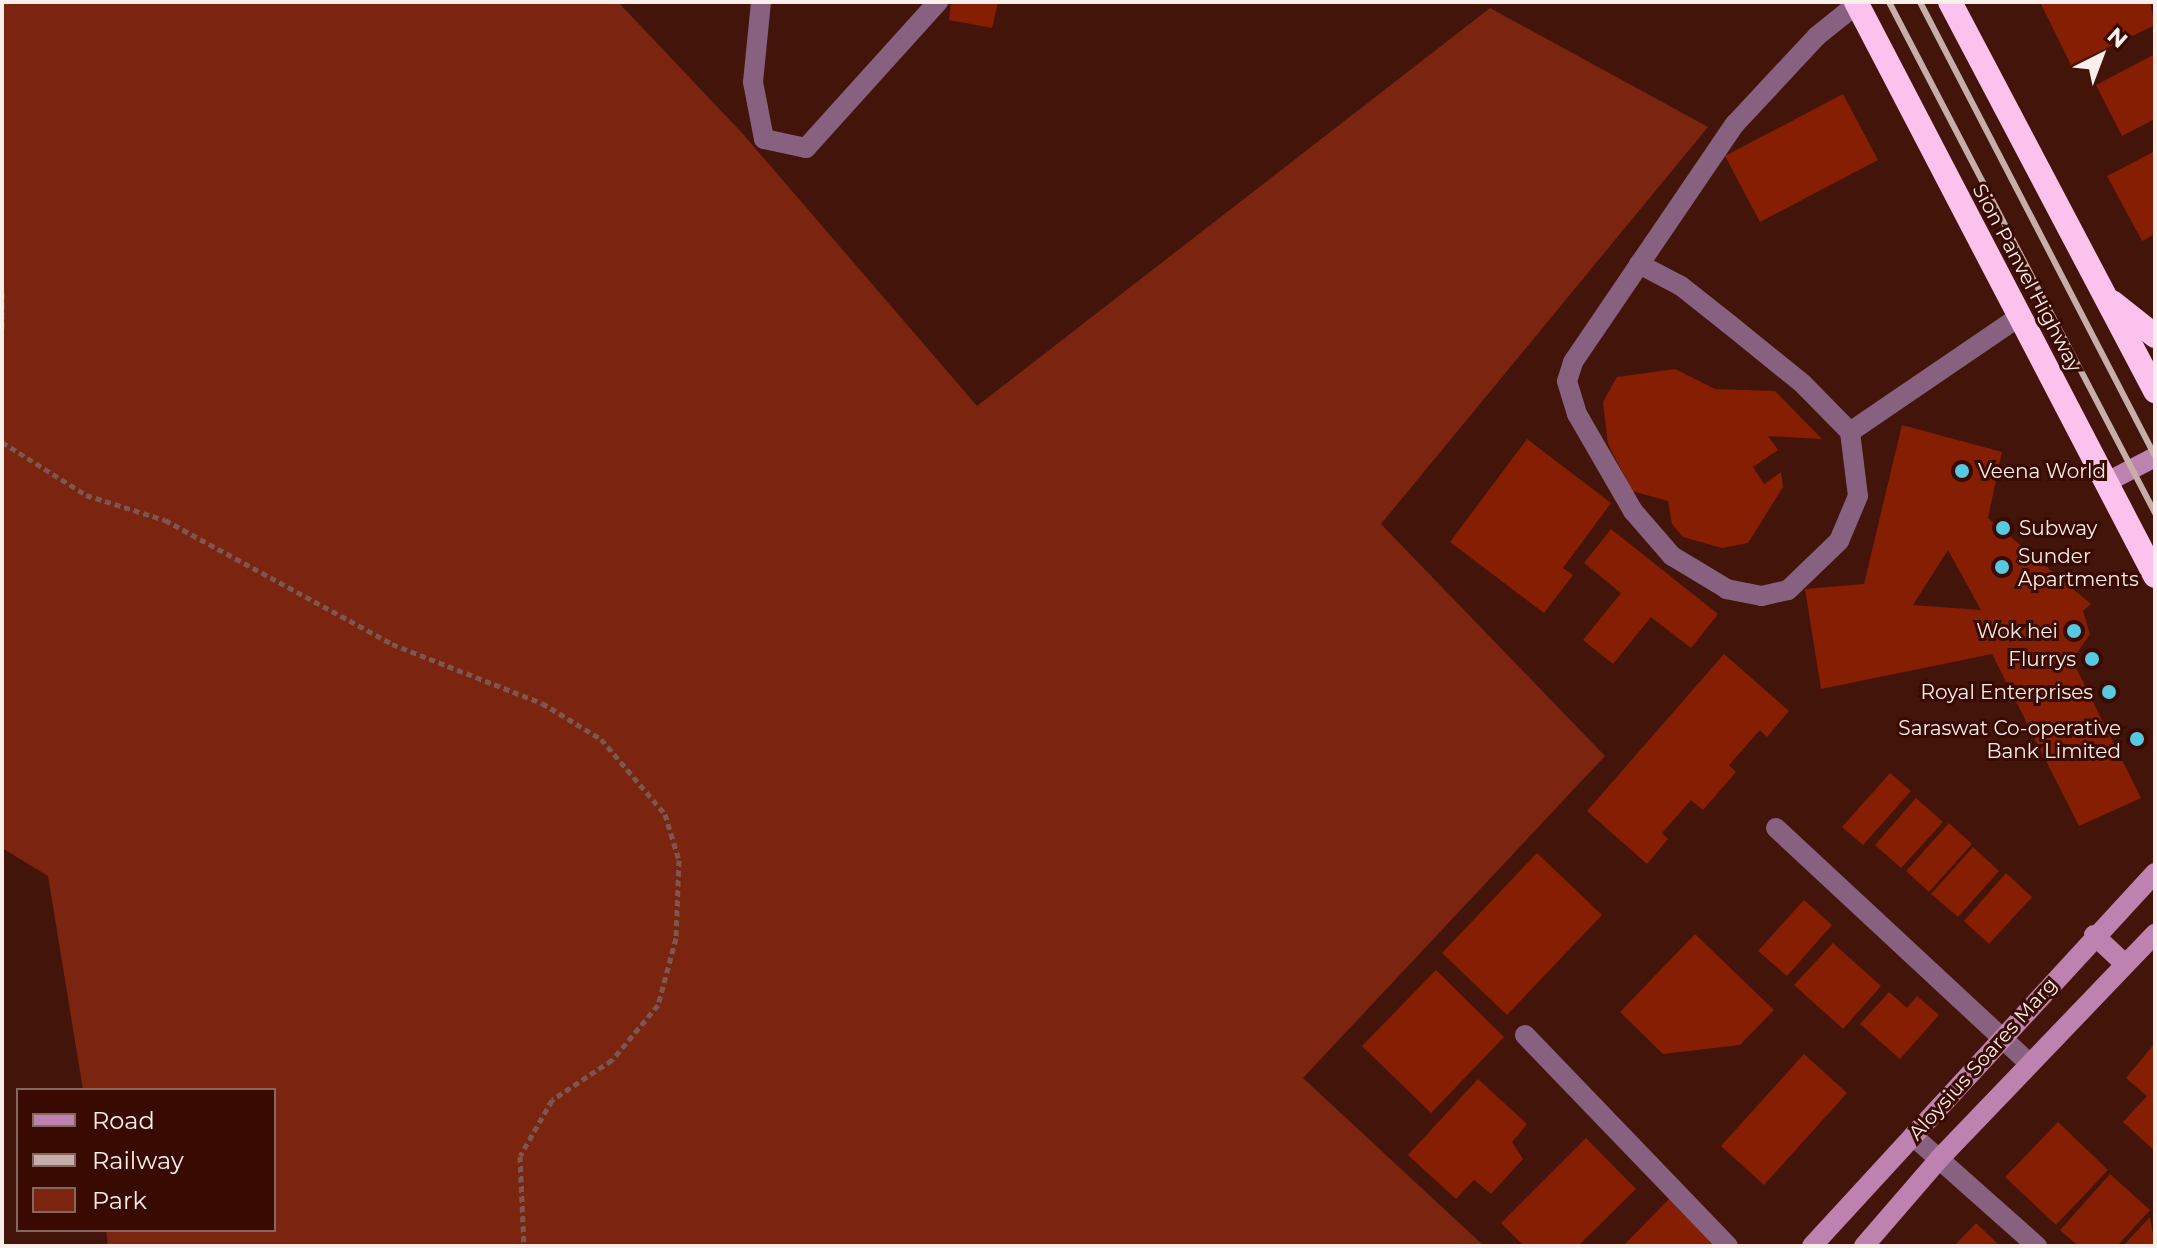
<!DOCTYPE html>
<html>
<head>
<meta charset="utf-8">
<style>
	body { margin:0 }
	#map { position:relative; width:2157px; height:1248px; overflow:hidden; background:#43140a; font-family:Montserrat,sans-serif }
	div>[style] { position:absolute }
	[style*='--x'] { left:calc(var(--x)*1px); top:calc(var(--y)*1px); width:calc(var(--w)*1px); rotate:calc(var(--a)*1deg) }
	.green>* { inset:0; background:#7b240f }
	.building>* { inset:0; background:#851e02 }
	.path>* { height:5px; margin-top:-2.5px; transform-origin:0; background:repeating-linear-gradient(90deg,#7b574f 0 6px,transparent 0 10px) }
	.street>* { height:20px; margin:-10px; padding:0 10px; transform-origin:10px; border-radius:10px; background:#87617f }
	.secondary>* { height:20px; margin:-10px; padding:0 10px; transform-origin:10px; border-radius:10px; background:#be82b1 }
	.highway>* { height:24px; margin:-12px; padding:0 12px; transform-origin:12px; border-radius:12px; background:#fbc2ee }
	.rail>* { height:6px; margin:-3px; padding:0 3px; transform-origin:3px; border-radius:3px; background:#c6afa9 }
	.dots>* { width:22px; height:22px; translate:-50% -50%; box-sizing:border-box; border:4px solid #380a02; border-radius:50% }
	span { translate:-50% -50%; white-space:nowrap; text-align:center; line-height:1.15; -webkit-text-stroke:6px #380a02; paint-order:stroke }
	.street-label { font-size:20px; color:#fcefeb }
	.poi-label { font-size:20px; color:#fcefeb }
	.left { translate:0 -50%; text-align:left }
	.right { translate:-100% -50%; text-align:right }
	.frame { position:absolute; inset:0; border:4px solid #fcefeb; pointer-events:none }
	.legend { position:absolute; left:16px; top:1088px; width:260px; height:144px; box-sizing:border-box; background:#380a02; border:2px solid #86665f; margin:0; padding:10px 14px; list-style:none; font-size:24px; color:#fcefeb }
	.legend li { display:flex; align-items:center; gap:16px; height:40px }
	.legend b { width:40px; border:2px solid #86665f }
	.north { position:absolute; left:2061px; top:16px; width:80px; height:80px; -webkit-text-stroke:6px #380a02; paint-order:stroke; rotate:42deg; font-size:22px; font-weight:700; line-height:32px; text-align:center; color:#fcefeb }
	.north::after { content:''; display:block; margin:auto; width:28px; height:36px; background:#fcefeb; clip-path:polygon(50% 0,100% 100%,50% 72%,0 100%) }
</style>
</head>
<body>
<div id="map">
	<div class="green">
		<div style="clip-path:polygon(2px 2px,618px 2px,743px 134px,977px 406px,1490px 8px,1708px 127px,1381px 524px,1605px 756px,1303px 1078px,1484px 1246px,108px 1246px,106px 1230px,274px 1230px,274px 1090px,83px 1090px,48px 876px,2px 848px)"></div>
	</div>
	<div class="building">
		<div style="clip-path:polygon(951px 2px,998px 2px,992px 28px,949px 20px)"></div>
		<div style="clip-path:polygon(2040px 2px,2150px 2px,2155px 25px,2071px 65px)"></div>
		<div style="clip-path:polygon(2155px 54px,2155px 119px,2122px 136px,2096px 85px)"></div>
		<div style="clip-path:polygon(1843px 94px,1878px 160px,1760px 222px,1725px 156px)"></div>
		<div style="clip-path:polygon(2155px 151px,2155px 234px,2142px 241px,2107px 176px)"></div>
		<div style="clip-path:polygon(1675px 369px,1715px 389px,1775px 391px,1822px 439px,1768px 436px,1778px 450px,1753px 467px,1764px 484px,1781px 472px,1783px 487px,1748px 543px,1722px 548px,1683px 537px,1672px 524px,1668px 501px,1632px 491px,1608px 444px,1603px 402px,1617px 377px)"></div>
		<div style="clip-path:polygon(evenodd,1902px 425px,2002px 452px,1988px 518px,2091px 604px,2083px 611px,2090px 634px,2072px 660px,2141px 798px,2079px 826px,1992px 654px,1821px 689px,1805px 589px,1864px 584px,1902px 425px,1948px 550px,1981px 610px,1913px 605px,1948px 550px)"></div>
		<div style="clip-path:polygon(1527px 439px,1611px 503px,1563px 568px,1573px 575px,1544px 613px,1450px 542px)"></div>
		<div style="clip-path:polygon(1611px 529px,1718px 614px,1691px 648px,1651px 617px,1613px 664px,1583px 640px,1621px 593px,1584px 563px)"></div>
		<div style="clip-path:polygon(1724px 654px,1789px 711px,1767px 737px,1760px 730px,1729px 765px,1736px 772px,1703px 810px,1691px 800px,1662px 833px,1668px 839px,1647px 864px,1587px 811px)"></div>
		<div style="clip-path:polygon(1890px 773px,1911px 791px,1863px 845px,1842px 827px)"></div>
		<div style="clip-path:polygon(1916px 798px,1943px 822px,1901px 868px,1875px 845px)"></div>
		<div style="clip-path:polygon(1949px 823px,1972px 844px,1929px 892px,1906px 871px)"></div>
		<div style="clip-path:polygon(1973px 847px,1999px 871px,1958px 917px,1931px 894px)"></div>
		<div style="clip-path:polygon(1537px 853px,1602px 915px,1507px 1015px,1442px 953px)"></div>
		<div style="clip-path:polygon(2006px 873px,2032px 897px,1989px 944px,1964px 921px)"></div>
		<div style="clip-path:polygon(1804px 900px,1832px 925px,1787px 976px,1758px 951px)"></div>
		<div style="clip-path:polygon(1695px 934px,1774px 1010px,1740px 1045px,1663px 1054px,1620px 1012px)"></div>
		<div style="clip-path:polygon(1833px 943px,1881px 986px,1843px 1029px,1794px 985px)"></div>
		<div style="clip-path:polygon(1436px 970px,1504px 1037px,1431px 1113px,1362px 1046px)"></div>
		<div style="clip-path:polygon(1889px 992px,1907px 1008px,1917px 996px,1939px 1015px,1900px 1059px,1860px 1024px)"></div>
		<div style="clip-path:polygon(2155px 1043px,2155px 1151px,2123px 1122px,2147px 1096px,2126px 1078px)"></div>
		<div style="clip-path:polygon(1804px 1054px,1847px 1093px,1764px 1185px,1721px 1146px)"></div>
		<div style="clip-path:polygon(1478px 1079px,1527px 1124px,1512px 1142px,1523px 1159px,1491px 1194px,1474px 1180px,1456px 1199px,1408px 1155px)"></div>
		<div style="clip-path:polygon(2058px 1122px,2108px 1170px,2056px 1225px,2005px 1177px)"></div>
		<div style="clip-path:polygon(1586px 1138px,1636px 1189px,1578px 1246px,1524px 1246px,1501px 1223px)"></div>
		<div style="clip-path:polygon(2110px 1174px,2150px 1210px,2117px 1246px,2078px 1246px,2060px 1230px)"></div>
		<div style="clip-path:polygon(1669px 1199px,1717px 1246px,1623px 1246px)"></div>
		<div style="clip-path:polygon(2150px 1217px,2155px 1246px,2123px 1246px)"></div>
		<div style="clip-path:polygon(1976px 1223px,2000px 1246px,1954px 1246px)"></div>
	</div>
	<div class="path">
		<div style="--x:2;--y:293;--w:37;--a:90"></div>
		<div style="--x:2;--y:442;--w:99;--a:32.2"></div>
		<div style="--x:86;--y:495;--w:83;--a:17.6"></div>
		<div style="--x:165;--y:520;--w:259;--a:28.6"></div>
		<div style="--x:392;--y:644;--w:161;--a:21.5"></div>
		<div style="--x:542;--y:703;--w:69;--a:31.4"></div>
		<div style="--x:601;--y:739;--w:99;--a:49.5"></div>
		<div style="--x:665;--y:814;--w:48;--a:73.1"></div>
		<div style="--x:679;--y:860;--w:78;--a:92.2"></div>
		<div style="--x:676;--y:938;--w:69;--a:105"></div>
		<div style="--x:658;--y:1005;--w:72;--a:129.9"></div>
		<div style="--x:612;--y:1060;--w:72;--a:146.3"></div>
		<div style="--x:552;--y:1100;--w:64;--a:119.7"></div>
		<div style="--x:520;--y:1156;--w:90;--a:87.5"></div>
	</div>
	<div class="street">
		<div style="--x:761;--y:2;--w:80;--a:95.7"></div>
		<div style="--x:753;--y:82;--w:58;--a:79.1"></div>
		<div style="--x:764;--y:139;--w:43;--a:12.1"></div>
		<div style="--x:806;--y:148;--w:197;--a:-47.9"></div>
		<div style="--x:1639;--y:264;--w:47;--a:27.6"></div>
		<div style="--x:1681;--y:286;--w:61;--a:38.4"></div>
		<div style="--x:1729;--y:324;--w:95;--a:39"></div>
		<div style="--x:1803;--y:384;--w:67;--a:45.6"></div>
		<div style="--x:1850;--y:432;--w:64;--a:82.9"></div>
		<div style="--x:1858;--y:496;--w:49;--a:112.9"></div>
		<div style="--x:1839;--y:541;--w:71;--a:136.1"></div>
		<div style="--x:1788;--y:590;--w:27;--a:167"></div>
		<div style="--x:1762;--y:596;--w:36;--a:-169"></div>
		<div style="--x:1727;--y:589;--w:64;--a:-149"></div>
		<div style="--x:1672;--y:556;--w:60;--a:-130.9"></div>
		<div style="--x:1633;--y:511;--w:112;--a:-120"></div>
		<div style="--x:1577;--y:414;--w:34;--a:-107"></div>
		<div style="--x:1567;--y:381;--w:20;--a:-72"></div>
		<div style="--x:1573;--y:362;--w:288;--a:-55.8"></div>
		<div style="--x:1735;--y:124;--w:120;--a:-47"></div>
		<div style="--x:1817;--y:36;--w:51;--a:-38.7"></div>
		<div style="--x:1850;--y:432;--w:206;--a:-34.3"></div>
		<div style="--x:1776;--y:828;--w:345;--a:42.9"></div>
		<div style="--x:1525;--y:1035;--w:293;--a:46.1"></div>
		<div style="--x:1913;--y:1136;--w:166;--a:41.6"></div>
	</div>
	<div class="secondary">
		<div style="--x:2107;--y:482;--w:54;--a:-27.5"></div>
		<div style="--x:2094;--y:935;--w:42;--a:43.1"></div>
		<div style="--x:1812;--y:1246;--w:507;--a:-47.4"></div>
		<div style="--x:1864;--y:1246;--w:115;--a:-49.2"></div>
		<div style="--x:1939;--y:1159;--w:312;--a:-46.2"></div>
	</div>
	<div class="highway">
		<div style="--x:1856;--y:2;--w:647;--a:62.48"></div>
		<div style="--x:1950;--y:2;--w:440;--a:62.2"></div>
		<div style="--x:2112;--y:302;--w:55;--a:38.3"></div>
	</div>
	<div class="rail">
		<div style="--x:1889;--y:2;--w:576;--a:62.5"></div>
		<div style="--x:1920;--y:2;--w:511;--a:62.63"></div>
	</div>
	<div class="dots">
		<div style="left:1962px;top:471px;background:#57c9e2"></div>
		<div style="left:2003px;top:528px;background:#57c9e2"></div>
		<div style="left:2002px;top:567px;background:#57c9e2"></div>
		<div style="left:2074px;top:631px;background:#57c9e2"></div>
		<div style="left:2092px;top:659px;background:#57c9e2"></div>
		<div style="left:2109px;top:692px;background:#57c9e2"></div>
		<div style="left:2137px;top:739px;background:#57c9e2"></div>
	</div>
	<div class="street-label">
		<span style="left:2027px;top:278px;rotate:62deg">Sion Panvel Highway</span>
		<span style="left:1983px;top:1059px;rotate:-48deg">Aloysius Soares Marg</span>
	</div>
	<div class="poi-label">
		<span class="left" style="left:1978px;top:471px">Veena World</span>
		<span class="left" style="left:2019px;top:528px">Subway</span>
		<span class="left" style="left:2018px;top:568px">Sunder<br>Apartments</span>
		<span class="right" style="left:2058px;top:631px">Wok hei</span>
		<span class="right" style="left:2076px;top:659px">Flurrys</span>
		<span class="right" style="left:2093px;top:692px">Royal Enterprises</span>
		<span class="right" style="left:2121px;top:740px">Saraswat Co-operative<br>Bank Limited</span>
	</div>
	<div class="frame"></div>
	<ul class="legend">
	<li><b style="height:10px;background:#be82b1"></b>Road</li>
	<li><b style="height:10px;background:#c6afa9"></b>Railway</li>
	<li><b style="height:22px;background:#7b240f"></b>Park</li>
	</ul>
	<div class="north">N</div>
</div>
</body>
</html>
